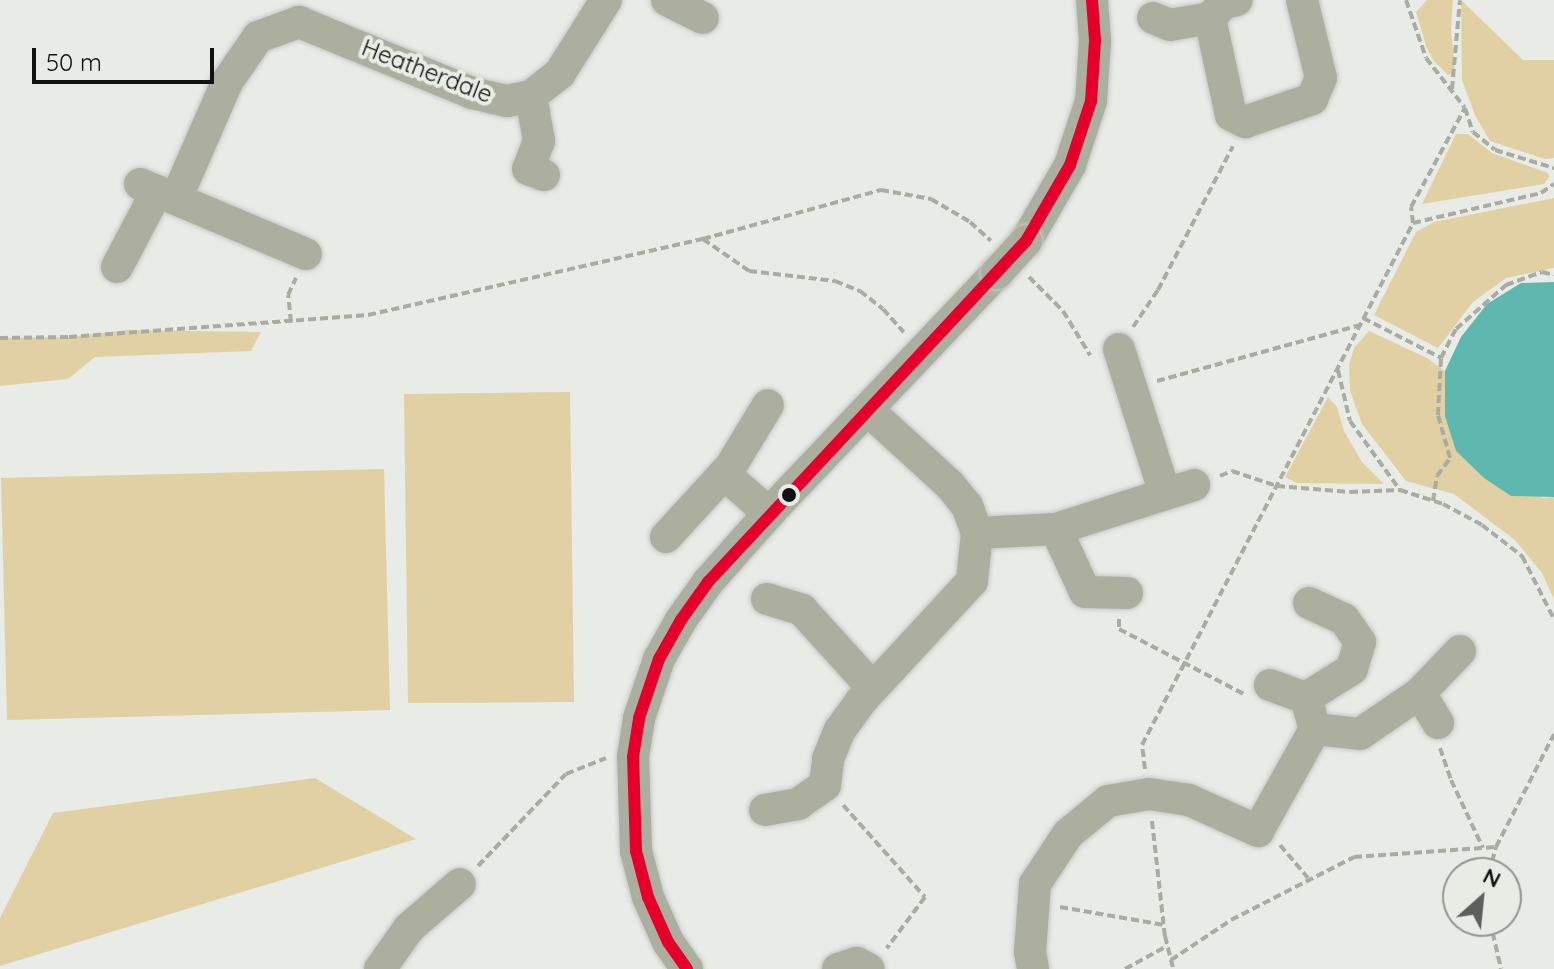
<!DOCTYPE html>
<html>
<head>
<meta charset="utf-8">
<style>
	body { margin:0 }
	#map { position:relative; width:1554px; height:969px; overflow:hidden; background:#e8ebe6; font-family:Quicksand,sans-serif }
	div>[style] { position:absolute }
	[style*='--x'] { left:calc(var(--x)*1px); top:calc(var(--y)*1px); width:calc(var(--w)*1px); rotate:calc(var(--a)*1deg) }
	.green>* { inset:0; background:#e2d0a5 }
	.water>* { inset:0; background:#5fb8af }
	.path>* { height:4px; margin-top:-2px; transform-origin:0; background:repeating-linear-gradient(90deg,#abaca1 0 8px,transparent 0 12px) }
	.roads { filter:drop-shadow(0 0 2px #c6c8c5) drop-shadow(0 0 2px #c6c8c5) }
	.minor>* { height:32px; margin:-16px; padding:0 16px; transform-origin:16px; border-radius:16px; background:#acaf9f }
	.bridges { filter:drop-shadow(0 0 2px #c6c8c5) drop-shadow(0 0 2px #c6c8c5) }
	.minor-bridge>* { height:32px; margin:-16px; padding:0 16px; transform-origin:16px; border-radius:16px; background:#acaf9f }
	.bus-1>* { height:12px; margin:-6px; padding:0 6px; transform-origin:6px; border-radius:6px; background:#e4002b }
	.dots>* { width:22px; height:22px; translate:-50% -50%; box-sizing:border-box; border:4px solid #e7ece5; border-radius:50% }
	span { translate:-50% -50%; white-space:nowrap; text-align:center; line-height:1.15; -webkit-text-stroke:8px #e7ece5; paint-order:stroke }
	.street-label { font-size:24px; color:#121311 }
	.north { position:absolute; left:1442px; top:857px; width:80px; height:80px; box-sizing:border-box; background:#e7ece5; border:2px solid #929590; border-radius:50%; rotate:27deg; font-size:22px; font-weight:700; line-height:32px; text-align:center; color:#121311 }
	.north::after { content:''; display:block; margin:auto; width:28px; height:36px; background:#5d5f5c; clip-path:polygon(50% 0,100% 100%,50% 72%,0 100%) }
	.scale { position:absolute; left:32px; top:48px; width:182px; height:36px; box-sizing:border-box; border:4px solid #121311; border-top:0; padding-left:10px; font-size:24px; line-height:28px; white-space:nowrap; color:#121311; -webkit-text-stroke:6px #e7ece5; paint-order:stroke }
</style>
</head>
<body>
<div id="map">
	<div class="green">
		<div style="clip-path:polygon(1427px 0,1453px 0,1451px 28px,1455px 73px,1448px 75px,1433px 60px,1426px 46px,1416px 12px)"></div>
		<div style="clip-path:polygon(1461px 0,1523px 60px,1554px 60px,1554px 158px,1545px 159px,1490px 141px,1475px 115px,1462px 80px)"></div>
		<div style="clip-path:polygon(1456px 134px,1468px 134px,1492px 153px,1548px 173px,1549px 177px,1544px 184px,1422px 204px)"></div>
		<div style="clip-path:polygon(1554px 198px,1554px 268px,1506px 278px,1473px 302px,1438px 348px,1374px 315px,1416px 232px,1434px 222px)"></div>
		<div style="clip-path:polygon(127px 330px,261px 332px,251px 351px,95px 357px,68px 379px,0 386px,0 338px,69px 337px)"></div>
		<div style="clip-path:polygon(1369px 331px,1427px 358px,1445px 371px,1445px 415px,1542px 498px,1554px 497px,1554px 599px,1542px 573px,1515px 540px,1454px 494px,1406px 481px,1362px 424px,1350px 391px,1349px 365px,1354px 348px)"></div>
		<div style="clip-path:polygon(570px 392px,574px 702px,408px 703px,404px 394px)"></div>
		<div style="clip-path:polygon(1328px 397px,1337px 407px,1344px 431px,1362px 462px,1384px 484px,1297px 483px,1285px 477px)"></div>
		<div style="clip-path:polygon(384px 469px,390px 710px,7px 720px,1px 478px)"></div>
		<div style="clip-path:polygon(315px 778px,416px 839px,0 966px,0 918px,53px 813px)"></div>
	</div>
	<div class="water">
		<div style="clip-path:polygon(1554px 282px,1554px 497px,1511px 496px,1484px 478px,1456px 451px,1445px 416px,1445px 371px,1461px 337px,1487px 304px,1521px 283px)"></div>
	</div>
	<div class="path">
		<div style="--x:1406;--y:0;--w:61;--a:71"></div>
		<div style="--x:1426;--y:58;--w:63;--a:52"></div>
		<div style="--x:1465;--y:108;--w:25;--a:72"></div>
		<div style="--x:1473;--y:132;--w:28;--a:39"></div>
		<div style="--x:1495;--y:150;--w:62;--a:17"></div>
		<div style="--x:1452;--y:89;--w:89;--a:-84.9"></div>
		<div style="--x:1413;--y:223;--w:16;--a:-97"></div>
		<div style="--x:1411;--y:207;--w:113;--a:-61.4"></div>
		<div style="--x:703;--y:239;--w:56;--a:34.8"></div>
		<div style="--x:749;--y:271;--w:87;--a:6.6"></div>
		<div style="--x:835;--y:281;--w:27;--a:22"></div>
		<div style="--x:860;--y:291;--w:29;--a:38"></div>
		<div style="--x:883;--y:309;--w:31;--a:48"></div>
		<div style="--x:1029;--y:277;--w:48;--a:45"></div>
		<div style="--x:1063;--y:311;--w:52;--a:58.5"></div>
		<div style="--x:1363;--y:318;--w:88;--a:27.1"></div>
		<div style="--x:1441;--y:358;--w:33;--a:-63"></div>
		<div style="--x:1456;--y:329;--w:67;--a:-41.3"></div>
		<div style="--x:1506;--y:285;--w:38;--a:-20"></div>
		<div style="--x:1542;--y:272;--w:12;--a:14"></div>
		<div style="--x:291;--y:322;--w:27;--a:-96"></div>
		<div style="--x:288;--y:295;--w:19;--a:-65"></div>
		<div style="--x:1133;--y:327;--w:45;--a:-56"></div>
		<div style="--x:1158;--y:290;--w:162;--a:-62.5"></div>
		<div style="--x:0;--y:338;--w:69;--a:-0.8"></div>
		<div style="--x:69;--y:337;--w:300;--a:-4.2"></div>
		<div style="--x:368;--y:315;--w:344;--a:-12.8"></div>
		<div style="--x:703;--y:239;--w:185;--a:-15.4"></div>
		<div style="--x:881;--y:190;--w:51;--a:10.2"></div>
		<div style="--x:931;--y:199;--w:45;--a:30.5"></div>
		<div style="--x:970;--y:222;--w:28;--a:42"></div>
		<div style="--x:1338;--y:370;--w:52;--a:76.8"></div>
		<div style="--x:1350;--y:421;--w:85;--a:54.1"></div>
		<div style="--x:1157;--y:381;--w:211;--a:-15.4"></div>
		<div style="--x:1220;--y:476;--w:13;--a:-23"></div>
		<div style="--x:1232;--y:471;--w:47;--a:18.4"></div>
		<div style="--x:1277;--y:486;--w:73;--a:4.7"></div>
		<div style="--x:1350;--y:492;--w:50;--a:-2.3"></div>
		<div style="--x:1400;--y:490;--w:45;--a:18"></div>
		<div style="--x:1443;--y:504;--w:44;--a:28.3"></div>
		<div style="--x:1482;--y:525;--w:51;--a:37.8"></div>
		<div style="--x:1522;--y:556;--w:71;--a:63.1"></div>
		<div style="--x:1433;--y:501;--w:25;--a:-81"></div>
		<div style="--x:1437;--y:476;--w:22;--a:-54"></div>
		<div style="--x:1450;--y:458;--w:45;--a:-105.6"></div>
		<div style="--x:1438;--y:415;--w:57;--a:-87"></div>
		<div style="--x:1119;--y:619;--w:10;--a:90"></div>
		<div style="--x:1119;--y:629;--w:141;--a:27.5"></div>
		<div style="--x:1440;--y:748;--w:34;--a:71"></div>
		<div style="--x:1451;--y:780;--w:75;--a:64.8"></div>
		<div style="--x:1145;--y:769;--w:24;--a:-97"></div>
		<div style="--x:1142;--y:745;--w:588;--a:-62.56"></div>
		<div style="--x:1413;--y:223;--w:131;--a:-13.2"></div>
		<div style="--x:1541;--y:193;--w:16;--a:-35"></div>
		<div style="--x:843;--y:805;--w:123;--a:48.3"></div>
		<div style="--x:925;--y:897;--w:64;--a:126.7"></div>
		<div style="--x:1152;--y:821;--w:116;--a:83.6"></div>
		<div style="--x:1165;--y:936;--w:34;--a:76"></div>
		<div style="--x:1280;--y:845;--w:43;--a:49.7"></div>
		<div style="--x:478;--y:866;--w:127;--a:-46.3"></div>
		<div style="--x:566;--y:774;--w:43;--a:-21.8"></div>
		<div style="--x:1489;--y:873;--w:27;--a:-75"></div>
		<div style="--x:1496;--y:847;--w:127;--a:-62.8"></div>
		<div style="--x:1060;--y:907;--w:106;--a:9.8"></div>
		<div style="--x:1490;--y:921;--w:49;--a:77.1"></div>
		<div style="--x:1171;--y:960;--w:72;--a:-33.7"></div>
		<div style="--x:1231;--y:920;--w:138;--a:-27.1"></div>
		<div style="--x:1354;--y:857;--w:142;--a:-4"></div>
		<div style="--x:1125;--y:969;--w:48;--a:-28.7"></div>
	</div>
	<div class="roads">
		<div class="minor">
			<div style="--x:667;--y:0;--w:40;--a:26.6"></div>
			<div style="--x:1153;--y:18;--w:18;--a:22"></div>
			<div style="--x:1170;--y:25;--w:41;--a:-9.9"></div>
			<div style="--x:1210;--y:18;--w:21;--a:-47"></div>
			<div style="--x:1224;--y:3;--w:13;--a:-13"></div>
			<div style="--x:1210;--y:18;--w:99;--a:77.8"></div>
			<div style="--x:1231;--y:115;--w:16;--a:27"></div>
			<div style="--x:1245;--y:122;--w:71;--a:-18.9"></div>
			<div style="--x:1312;--y:99;--w:23;--a:-67"></div>
			<div style="--x:1321;--y:78;--w:80;--a:-103.7"></div>
			<div style="--x:531;--y:96;--w:46;--a:79.9"></div>
			<div style="--x:539;--y:141;--w:30;--a:111"></div>
			<div style="--x:528;--y:169;--w:17;--a:21"></div>
			<div style="--x:140;--y:184;--w:180;--a:22.9"></div>
			<div style="--x:176;--y:199;--w:128;--a:-66.4"></div>
			<div style="--x:227;--y:82;--w:55;--a:-55.4"></div>
			<div style="--x:258;--y:37;--w:44;--a:-20.1"></div>
			<div style="--x:299;--y:22;--w:187;--a:22.3"></div>
			<div style="--x:472;--y:93;--w:36;--a:13"></div>
			<div style="--x:507;--y:101;--w:25;--a:-12"></div>
			<div style="--x:531;--y:96;--w:37;--a:-38"></div>
			<div style="--x:560;--y:73;--w:86;--a:-57.8"></div>
			<div style="--x:1026;--y:241;--w:88;--a:-59.9"></div>
			<div style="--x:1070;--y:165;--w:67;--a:-71.8"></div>
			<div style="--x:1091;--y:101;--w:61;--a:-86.2"></div>
			<div style="--x:1095;--y:40;--w:40;--a:-94.3"></div>
			<div style="--x:117;--y:267;--w:86;--a:-62.2"></div>
			<div style="--x:1119;--y:349;--w:152;--a:72.4"></div>
			<div style="--x:724;--y:474;--w:60;--a:40.9"></div>
			<div style="--x:1056;--y:529;--w:69;--a:65.3"></div>
			<div style="--x:1085;--y:592;--w:42;--a:1.4"></div>
			<div style="--x:977;--y:533;--w:79;--a:-2.9"></div>
			<div style="--x:1056;--y:529;--w:145;--a:-17.7"></div>
			<div style="--x:666;--y:537;--w:96;--a:-47.5"></div>
			<div style="--x:731;--y:466;--w:71;--a:-58.8"></div>
			<div style="--x:767;--y:599;--w:37;--a:17"></div>
			<div style="--x:802;--y:610;--w:105;--a:47.7"></div>
			<div style="--x:1309;--y:603;--w:38;--a:25"></div>
			<div style="--x:1344;--y:619;--w:28;--a:55"></div>
			<div style="--x:1360;--y:642;--w:28;--a:107"></div>
			<div style="--x:1352;--y:669;--w:54;--a:147.8"></div>
			<div style="--x:1306;--y:698;--w:32;--a:74"></div>
			<div style="--x:1270;--y:685;--w:38;--a:20"></div>
			<div style="--x:1420;--y:693;--w:35;--a:59"></div>
			<div style="--x:765;--y:810;--w:34;--a:-10"></div>
			<div style="--x:798;--y:804;--w:33;--a:-35"></div>
			<div style="--x:825;--y:785;--w:26;--a:-83"></div>
			<div style="--x:828;--y:759;--w:31;--a:-68"></div>
			<div style="--x:840;--y:730;--w:36;--a:-54"></div>
			<div style="--x:861;--y:701;--w:163;--a:-47.2"></div>
			<div style="--x:972;--y:581;--w:48;--a:-84.1"></div>
			<div style="--x:977;--y:533;--w:29;--a:-110"></div>
			<div style="--x:967;--y:506;--w:27;--a:-129"></div>
			<div style="--x:950;--y:485;--w:110;--a:-137.6"></div>
			<div style="--x:380;--y:969;--w:50;--a:-54.7"></div>
			<div style="--x:409;--y:928;--w:67;--a:-40.8"></div>
			<div style="--x:687;--y:969;--w:33;--a:-125"></div>
			<div style="--x:668;--y:942;--w:49;--a:-114"></div>
			<div style="--x:648;--y:897;--w:48;--a:-104.6"></div>
			<div style="--x:636;--y:851;--w:94;--a:-91.8"></div>
			<div style="--x:633;--y:757;--w:39;--a:-81"></div>
			<div style="--x:639;--y:718;--w:62;--a:-71.3"></div>
			<div style="--x:659;--y:659;--w:45;--a:-60.6"></div>
			<div style="--x:681;--y:620;--w:47;--a:-54.6"></div>
			<div style="--x:708;--y:582;--w:92;--a:-48.5"></div>
			<div style="--x:769;--y:513;--w:331;--a:-46.5"></div>
			<div style="--x:838;--y:969;--w:20;--a:-18"></div>
			<div style="--x:857;--y:963;--w:13;--a:27"></div>
			<div style="--x:1033;--y:969;--w:17;--a:-100"></div>
			<div style="--x:1030;--y:952;--w:68;--a:-85.8"></div>
			<div style="--x:1035;--y:884;--w:60;--a:-56.6"></div>
			<div style="--x:1068;--y:834;--w:52;--a:-39.5"></div>
			<div style="--x:1108;--y:801;--w:42;--a:-9.7"></div>
			<div style="--x:1149;--y:794;--w:40;--a:8.5"></div>
			<div style="--x:1189;--y:800;--w:76;--a:24.2"></div>
			<div style="--x:1258;--y:831;--w:117;--a:-60.8"></div>
			<div style="--x:1315;--y:729;--w:45;--a:6.3"></div>
			<div style="--x:1360;--y:734;--w:73;--a:-34.3"></div>
			<div style="--x:1420;--y:693;--w:58;--a:-46.4"></div>
		</div>
	</div>
	<div class="bridges">
		<div class="minor-bridge">
			<div style="--x:997;--y:273;--w:43;--a:-47.8"></div>
		</div>
	</div>
	<div class="bus-1">
		<div style="--x:687;--y:969;--w:33;--a:-125"></div>
		<div style="--x:668;--y:942;--w:49;--a:-114"></div>
		<div style="--x:648;--y:897;--w:48;--a:-104.6"></div>
		<div style="--x:636;--y:851;--w:94;--a:-91.8"></div>
		<div style="--x:633;--y:757;--w:39;--a:-81"></div>
		<div style="--x:639;--y:718;--w:62;--a:-71.3"></div>
		<div style="--x:659;--y:659;--w:45;--a:-60.6"></div>
		<div style="--x:681;--y:620;--w:47;--a:-54.6"></div>
		<div style="--x:708;--y:582;--w:466;--a:-47"></div>
		<div style="--x:1026;--y:241;--w:88;--a:-59.9"></div>
		<div style="--x:1070;--y:165;--w:67;--a:-71.8"></div>
		<div style="--x:1091;--y:101;--w:61;--a:-86.2"></div>
		<div style="--x:1095;--y:40;--w:40;--a:-94.3"></div>
	</div>
	<div class="dots">
		<div style="left:789px;top:495px;background:#121311"></div>
	</div>
	<div class="street-label">
		<span style="left:427px;top:71px;rotate:21deg">Heatherdale</span>
	</div>
	<div class="north">N</div>
	<div class="scale">50 m</div>
</div>
</body>
</html>
